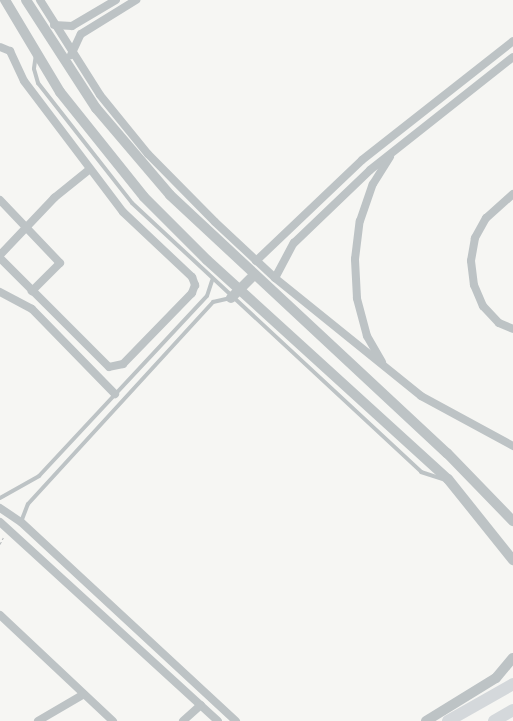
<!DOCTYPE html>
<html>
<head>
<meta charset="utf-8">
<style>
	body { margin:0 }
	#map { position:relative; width:513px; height:721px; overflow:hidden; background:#f6f6f3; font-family:"Public Sans",sans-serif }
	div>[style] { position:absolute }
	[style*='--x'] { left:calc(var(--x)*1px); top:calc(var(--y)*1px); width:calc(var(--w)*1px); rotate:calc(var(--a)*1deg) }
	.path>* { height:1px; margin-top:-0.5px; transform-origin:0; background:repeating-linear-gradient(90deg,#b6babc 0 2.5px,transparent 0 5px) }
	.service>* { height:4px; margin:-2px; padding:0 2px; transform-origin:2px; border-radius:2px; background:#bdc3c5 }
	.minor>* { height:8px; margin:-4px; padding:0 4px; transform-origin:4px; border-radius:4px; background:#bdc3c5 }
	.tertiary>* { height:10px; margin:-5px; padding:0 5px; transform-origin:5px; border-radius:5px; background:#bdc3c5 }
	.primary>* { height:12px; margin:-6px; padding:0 6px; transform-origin:6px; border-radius:6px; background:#d4d8db }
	span { translate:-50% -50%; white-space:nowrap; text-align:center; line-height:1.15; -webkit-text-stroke:5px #fff; paint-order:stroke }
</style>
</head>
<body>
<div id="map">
	<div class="path">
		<div style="--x:0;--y:544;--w:9;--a:-63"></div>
	</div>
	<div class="service">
		<div style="--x:36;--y:54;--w:15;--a:98"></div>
		<div style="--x:34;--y:69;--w:15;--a:74"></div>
		<div style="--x:38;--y:83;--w:152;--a:51.9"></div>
		<div style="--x:132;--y:203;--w:395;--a:42.9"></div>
		<div style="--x:421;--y:472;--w:23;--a:18"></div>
		<div style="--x:0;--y:498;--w:45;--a:-29.4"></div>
		<div style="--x:39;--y:476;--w:246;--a:-47"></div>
		<div style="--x:207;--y:296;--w:16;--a:-72"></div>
		<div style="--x:21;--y:522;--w:19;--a:-69"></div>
		<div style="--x:28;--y:504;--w:274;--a:-47.5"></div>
		<div style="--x:213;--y:302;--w:18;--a:-13"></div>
	</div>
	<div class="minor">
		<div style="--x:40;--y:0;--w:112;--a:57.7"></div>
		<div style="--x:100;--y:95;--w:76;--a:50.9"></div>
		<div style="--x:148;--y:154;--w:95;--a:45.4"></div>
		<div style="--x:215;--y:222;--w:82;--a:43"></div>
		<div style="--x:275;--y:278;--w:188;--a:38.9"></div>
		<div style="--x:421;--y:396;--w:105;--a:28.5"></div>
		<div style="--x:54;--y:25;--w:18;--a:3"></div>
		<div style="--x:72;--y:26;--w:51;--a:-30.6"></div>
		<div style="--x:0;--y:47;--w:11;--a:22"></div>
		<div style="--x:10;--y:51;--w:33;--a:65"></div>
		<div style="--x:24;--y:81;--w:164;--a:52.9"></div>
		<div style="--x:123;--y:212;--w:95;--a:43.3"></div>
		<div style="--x:192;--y:277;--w:9;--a:69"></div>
		<div style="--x:195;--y:285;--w:9;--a:111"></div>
		<div style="--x:192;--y:293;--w:99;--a:134.2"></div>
		<div style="--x:123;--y:364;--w:14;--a:168"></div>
		<div style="--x:109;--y:367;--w:154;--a:-135"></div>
		<div style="--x:71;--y:55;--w:23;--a:-65"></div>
		<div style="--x:81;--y:34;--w:65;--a:-31.7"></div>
		<div style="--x:513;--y:194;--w:36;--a:138"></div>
		<div style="--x:486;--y:218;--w:23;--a:119"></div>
		<div style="--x:475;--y:238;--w:23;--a:100"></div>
		<div style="--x:471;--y:261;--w:24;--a:83"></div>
		<div style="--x:474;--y:285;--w:23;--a:67"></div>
		<div style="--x:483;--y:306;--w:23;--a:47"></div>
		<div style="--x:499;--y:323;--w:15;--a:23"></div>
		<div style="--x:0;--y:200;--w:87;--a:46.4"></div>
		<div style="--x:60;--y:263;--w:40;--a:135"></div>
		<div style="--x:0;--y:255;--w:79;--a:-46.5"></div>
		<div style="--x:54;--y:198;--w:46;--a:-38.9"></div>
		<div style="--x:256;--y:261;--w:146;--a:-43.6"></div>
		<div style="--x:362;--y:160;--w:192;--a:-38.2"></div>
		<div style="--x:275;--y:278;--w:40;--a:-62"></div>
		<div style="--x:294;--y:243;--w:105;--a:-43.8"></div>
		<div style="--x:370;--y:170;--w:182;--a:-38.3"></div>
		<div style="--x:0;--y:292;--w:36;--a:28"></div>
		<div style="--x:32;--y:309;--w:119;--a:45.7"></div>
		<div style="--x:382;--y:362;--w:30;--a:-120"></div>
		<div style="--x:367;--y:336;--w:39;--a:-105"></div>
		<div style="--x:357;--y:298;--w:39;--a:-93"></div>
		<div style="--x:355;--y:259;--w:38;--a:-83"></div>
		<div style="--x:360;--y:221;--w:39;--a:-71"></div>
		<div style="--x:373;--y:184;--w:32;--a:-58"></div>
		<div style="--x:0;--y:508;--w:25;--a:34"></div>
		<div style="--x:21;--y:522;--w:293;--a:42.8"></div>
		<div style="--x:0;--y:522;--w:295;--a:42.4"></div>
		<div style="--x:0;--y:615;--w:155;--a:43.2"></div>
		<div style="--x:38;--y:721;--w:53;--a:-30.4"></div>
		<div style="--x:183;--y:721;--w:24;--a:-42"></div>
	</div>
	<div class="tertiary">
		<div style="--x:5;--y:0;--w:107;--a:59.1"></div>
		<div style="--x:60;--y:92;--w:134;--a:51.3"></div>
		<div style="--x:144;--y:197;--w:89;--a:45"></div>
		<div style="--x:207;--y:260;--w:326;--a:42.3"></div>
		<div style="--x:448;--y:479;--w:104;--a:51.3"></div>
		<div style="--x:26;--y:0;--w:129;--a:57.1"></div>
		<div style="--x:96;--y:108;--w:114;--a:49.6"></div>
		<div style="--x:170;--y:195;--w:379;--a:43"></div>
		<div style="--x:447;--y:453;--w:95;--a:45.9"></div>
		<div style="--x:231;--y:298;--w:33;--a:-45"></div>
		<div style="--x:426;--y:721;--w:82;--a:-31.6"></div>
		<div style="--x:496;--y:678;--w:26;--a:-50"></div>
	</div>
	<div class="primary">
		<div style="--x:448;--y:721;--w:75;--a:-29.6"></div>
		<div style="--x:494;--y:721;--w:22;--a:-30"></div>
	</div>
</div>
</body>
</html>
